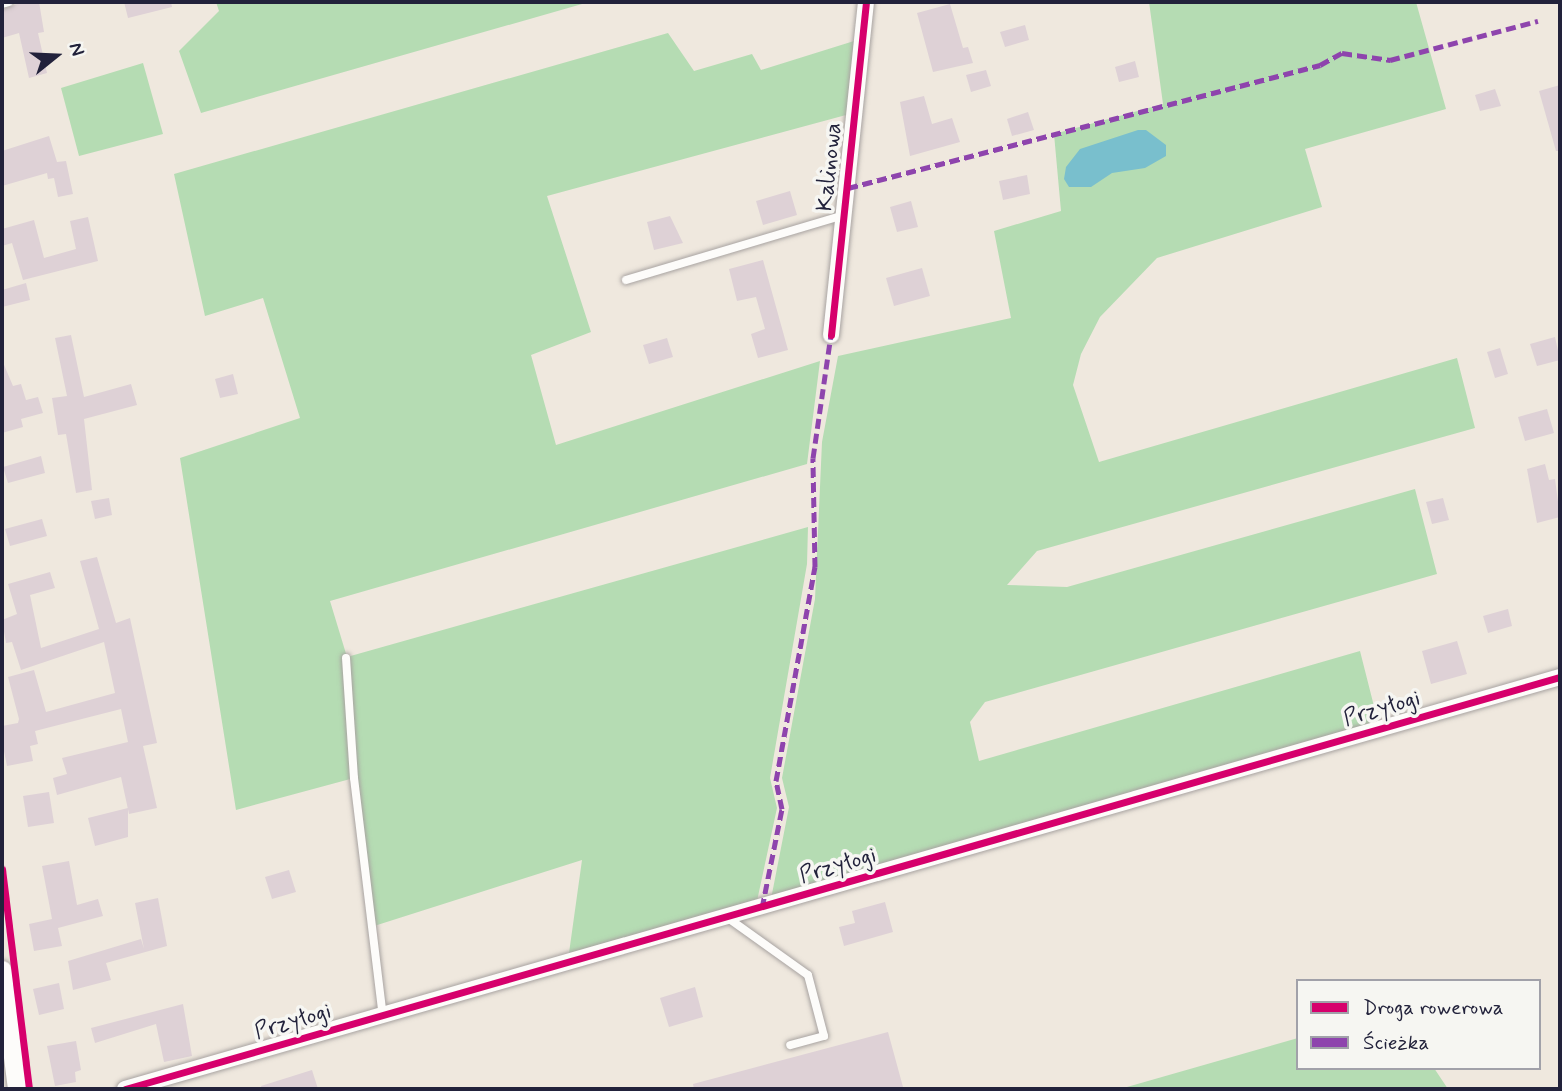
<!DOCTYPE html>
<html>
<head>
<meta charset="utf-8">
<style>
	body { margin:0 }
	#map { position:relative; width:1562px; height:1091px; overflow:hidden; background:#efe8de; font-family:Mynerve,sans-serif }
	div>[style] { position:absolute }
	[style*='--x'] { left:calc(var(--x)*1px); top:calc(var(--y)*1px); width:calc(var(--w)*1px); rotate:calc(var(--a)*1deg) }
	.green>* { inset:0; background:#b5dcb3 }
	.water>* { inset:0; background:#79bfcd }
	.building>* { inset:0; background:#ded1d6 }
	.roads { filter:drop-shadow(0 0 2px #a8a3a1) drop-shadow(0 0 2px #a8a3a1) }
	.service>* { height:8px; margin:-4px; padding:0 4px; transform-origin:4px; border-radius:4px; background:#fdfcfa }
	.minor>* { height:16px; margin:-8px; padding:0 8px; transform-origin:8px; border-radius:8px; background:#fdfcfa }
	.tertiary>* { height:19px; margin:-9.5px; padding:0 9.5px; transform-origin:9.5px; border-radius:9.5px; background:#fdfcfa }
	.quiet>* { height:5px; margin-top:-2.5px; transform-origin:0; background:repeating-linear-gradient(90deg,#8e44ad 0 10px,transparent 0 15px) }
	.cycleway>* { height:7px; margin:-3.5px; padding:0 3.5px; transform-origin:3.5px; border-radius:3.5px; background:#d6006c }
	span { translate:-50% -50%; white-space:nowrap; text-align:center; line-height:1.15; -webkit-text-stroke:7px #f6f6f2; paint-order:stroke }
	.street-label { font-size:23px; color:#22223b }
	.frame { position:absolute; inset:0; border:4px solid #22223b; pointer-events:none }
	.legend { position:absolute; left:1296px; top:979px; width:245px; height:91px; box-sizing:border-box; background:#f6f6f2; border:2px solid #a1a1a9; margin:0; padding:9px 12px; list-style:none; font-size:21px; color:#22223b }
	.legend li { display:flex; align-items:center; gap:14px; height:35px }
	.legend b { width:35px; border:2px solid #a1a1a9 }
	.north { position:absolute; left:21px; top:21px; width:70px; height:70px; -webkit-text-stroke:5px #f6f6f2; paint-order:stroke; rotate:72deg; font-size:19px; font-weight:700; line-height:28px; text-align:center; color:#22223b }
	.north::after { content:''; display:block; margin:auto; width:24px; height:32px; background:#22223b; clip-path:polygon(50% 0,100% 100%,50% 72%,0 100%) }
</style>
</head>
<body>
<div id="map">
	<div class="green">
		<div style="clip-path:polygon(216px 2px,589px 2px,201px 113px,179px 51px,219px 11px)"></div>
		<div style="clip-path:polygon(1149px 2px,1416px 2px,1446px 109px,1305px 149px,1322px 207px,1157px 258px,1100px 317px,1081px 354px,1073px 385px,1099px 462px,1457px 358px,1475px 428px,1037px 551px,1007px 585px,1067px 587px,1415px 489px,1437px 574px,985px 702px,970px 722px,979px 761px,1360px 651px,1378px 722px,771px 899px,789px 807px,782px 778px,815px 599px,822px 442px,838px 356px,1011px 318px,994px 231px,1061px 211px,1054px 134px,1163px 104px)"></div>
		<div style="clip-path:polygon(668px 33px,694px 71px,752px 54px,761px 70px,854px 41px,846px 115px,547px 196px,591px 332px,531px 355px,556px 445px,820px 361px,807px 464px,330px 601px,347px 657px,808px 527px,807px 564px,770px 778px,777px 808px,757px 901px,569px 953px,582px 860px,371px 927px,354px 778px,236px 810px,180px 458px,300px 418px,263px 298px,205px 316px,174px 174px)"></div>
		<div style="clip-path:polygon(143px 63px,163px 134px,79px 156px,61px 88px)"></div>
		<div style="clip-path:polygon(1298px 1038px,1298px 1068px,1434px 1068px,1448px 1089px,1120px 1089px)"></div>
	</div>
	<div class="water">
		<div style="clip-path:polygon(1138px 130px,1146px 130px,1166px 145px,1166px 156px,1145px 168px,1112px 173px,1091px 187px,1069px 187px,1064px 179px,1066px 167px,1080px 149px)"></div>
	</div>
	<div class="building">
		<div style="clip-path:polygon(22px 2px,39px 2px,44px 32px,38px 33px,47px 73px,29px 78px,19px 33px,2px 38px,2px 10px)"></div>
		<div style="clip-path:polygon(124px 2px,171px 2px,172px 7px,128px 18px)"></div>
		<div style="clip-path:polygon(950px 4px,963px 48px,968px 47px,973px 63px,933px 72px,917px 13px)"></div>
		<div style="clip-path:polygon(1025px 25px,1029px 40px,1005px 47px,1000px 32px)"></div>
		<div style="clip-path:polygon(1135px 61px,1139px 77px,1119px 82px,1115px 67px)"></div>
		<div style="clip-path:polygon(986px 70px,991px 86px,971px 92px,966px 75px)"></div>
		<div style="clip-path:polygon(1560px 85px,1560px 151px,1556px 151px,1539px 91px)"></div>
		<div style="clip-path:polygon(1495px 89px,1501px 106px,1480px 111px,1475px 95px)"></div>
		<div style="clip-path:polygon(924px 96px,932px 124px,952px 118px,960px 142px,910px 156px,900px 102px)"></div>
		<div style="clip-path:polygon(1028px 112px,1034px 130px,1012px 136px,1007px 119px)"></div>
		<div style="clip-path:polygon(49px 136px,57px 162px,66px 161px,73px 194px,58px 197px,54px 178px,48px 179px,47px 173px,2px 186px,2px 151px)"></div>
		<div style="clip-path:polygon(1027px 175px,1030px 194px,1003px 200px,999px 181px)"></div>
		<div style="clip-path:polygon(790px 191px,797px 215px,763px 225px,756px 201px)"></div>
		<div style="clip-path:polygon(911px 201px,918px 227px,897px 232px,890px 207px)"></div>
		<div style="clip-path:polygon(670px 216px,683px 243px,654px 250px,647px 222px)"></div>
		<div style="clip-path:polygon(88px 217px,98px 261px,23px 280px,12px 243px,2px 246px,2px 229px,34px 220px,44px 258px,76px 249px,70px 221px)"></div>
		<div style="clip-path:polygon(763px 260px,788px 350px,758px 358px,751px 334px,765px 329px,756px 297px,737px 301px,729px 269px)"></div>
		<div style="clip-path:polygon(922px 268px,930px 296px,894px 306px,886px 278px)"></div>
		<div style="clip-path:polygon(26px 283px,30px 300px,2px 307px,2px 290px)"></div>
		<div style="clip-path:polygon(71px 335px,84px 397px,131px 384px,137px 405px,84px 419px,92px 490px,76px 493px,66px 434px,58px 435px,52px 398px,67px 396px,55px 338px)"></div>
		<div style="clip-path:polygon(1555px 337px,1560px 360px,1537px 366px,1530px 344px)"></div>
		<div style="clip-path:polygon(667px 338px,673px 357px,649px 364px,643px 345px)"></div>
		<div style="clip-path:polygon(1500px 348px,1508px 374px,1495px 378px,1487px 352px)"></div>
		<div style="clip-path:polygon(2px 360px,13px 386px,21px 384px,26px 400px,38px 397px,43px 413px,21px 419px,23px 427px,2px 433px)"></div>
		<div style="clip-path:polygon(233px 374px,238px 394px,220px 398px,215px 379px)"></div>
		<div style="clip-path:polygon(1547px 409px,1554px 433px,1525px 441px,1518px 417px)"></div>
		<div style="clip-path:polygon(41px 456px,45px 473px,8px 483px,3px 467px)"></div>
		<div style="clip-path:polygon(1545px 464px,1549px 480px,1555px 479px,1560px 517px,1537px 523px,1527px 469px)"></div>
		<div style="clip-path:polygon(109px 498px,112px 515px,95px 519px,91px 501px)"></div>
		<div style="clip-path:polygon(1443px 498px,1449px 520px,1432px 524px,1426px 502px)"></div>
		<div style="clip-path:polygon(42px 519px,47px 536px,10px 546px,5px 529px)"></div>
		<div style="clip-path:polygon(97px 557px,116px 623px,130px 618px,157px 743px,143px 746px,157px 808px,129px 814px,121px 777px,57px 795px,53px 778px,67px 774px,62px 758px,128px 742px,121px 709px,35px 731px,38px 744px,30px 746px,33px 761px,7px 766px,2px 741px,2px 726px,18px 723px,19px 719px,8px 677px,34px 670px,46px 712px,115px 693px,104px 642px,21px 670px,12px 642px,6px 643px,2px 620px,17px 614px,8px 584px,50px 572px,55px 588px,30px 595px,41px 648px,99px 629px,80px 561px)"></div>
		<div style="clip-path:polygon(1508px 609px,1512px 626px,1488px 633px,1483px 616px)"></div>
		<div style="clip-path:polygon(1457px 641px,1467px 674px,1431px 684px,1422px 651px)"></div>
		<div style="clip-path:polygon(49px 792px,54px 823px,28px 827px,23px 796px)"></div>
		<div style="clip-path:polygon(128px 808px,128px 837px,95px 846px,88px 818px)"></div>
		<div style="clip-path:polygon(69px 861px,77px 905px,98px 899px,103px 916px,58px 928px,62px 946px,34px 951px,29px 924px,52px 919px,42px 866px)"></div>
		<div style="clip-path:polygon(289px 870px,296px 892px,272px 899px,265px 877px)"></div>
		<div style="clip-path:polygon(158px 898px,167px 946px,106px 963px,111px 980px,73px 990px,68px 961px,141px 939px,144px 949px,135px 903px)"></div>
		<div style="clip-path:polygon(885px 902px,893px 932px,844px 946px,839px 927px,855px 923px,852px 911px)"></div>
		<div style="clip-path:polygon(59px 983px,64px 1009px,39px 1015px,33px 989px)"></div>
		<div style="clip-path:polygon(695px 987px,703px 1017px,669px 1027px,660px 998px)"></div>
		<div style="clip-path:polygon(183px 1004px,192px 1056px,164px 1062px,156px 1024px,95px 1043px,91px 1028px)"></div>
		<div style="clip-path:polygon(888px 1032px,903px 1087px,694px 1089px,693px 1084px)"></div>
		<div style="clip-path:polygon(76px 1041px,81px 1070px,75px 1072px,76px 1082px,55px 1086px,47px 1046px)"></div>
		<div style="clip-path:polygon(312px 1070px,318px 1089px,262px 1089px,261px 1086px)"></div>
	</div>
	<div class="roads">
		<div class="service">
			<div style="--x:2;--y:4;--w:7;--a:-16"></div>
			<div style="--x:626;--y:280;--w:227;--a:-16.6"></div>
			<div style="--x:346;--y:658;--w:120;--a:86.2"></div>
			<div style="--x:354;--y:778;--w:240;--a:83.1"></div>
			<div style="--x:728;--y:918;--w:98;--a:35.5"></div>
			<div style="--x:808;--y:975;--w:63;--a:75.3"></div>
			<div style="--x:824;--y:1036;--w:35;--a:165"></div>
		</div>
		<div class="minor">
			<div style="--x:831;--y:335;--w:335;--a:-84"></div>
			<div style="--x:125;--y:1089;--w:1493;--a:-16.02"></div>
		</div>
		<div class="tertiary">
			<div style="--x:2;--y:970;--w:120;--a:82.8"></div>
		</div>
	</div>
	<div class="quiet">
		<div style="--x:848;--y:188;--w:488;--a:-14.6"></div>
		<div style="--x:1320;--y:65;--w:25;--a:-29"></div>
		<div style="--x:1342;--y:53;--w:49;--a:8.3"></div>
		<div style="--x:1390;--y:60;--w:153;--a:-14.8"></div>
		<div style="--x:762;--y:908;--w:101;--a:-78.6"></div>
		<div style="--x:782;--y:809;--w:29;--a:-102"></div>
		<div style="--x:776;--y:781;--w:218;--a:-79.7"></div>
		<div style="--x:815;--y:567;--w:109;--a:-91.1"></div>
		<div style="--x:813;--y:458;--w:124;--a:-81.7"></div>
	</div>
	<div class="cycleway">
		<div style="--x:831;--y:335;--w:335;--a:-84"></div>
		<div style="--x:2;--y:869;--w:222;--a:83"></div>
		<div style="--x:125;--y:1089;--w:1493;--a:-16.02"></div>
	</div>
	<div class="street-label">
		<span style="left:830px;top:167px;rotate:-84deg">Kalinowa</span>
		<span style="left:1382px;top:709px;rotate:-16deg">Przyłogi</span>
		<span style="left:838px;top:866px;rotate:-16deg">Przyłogi</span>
		<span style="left:293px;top:1022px;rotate:-16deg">Przyłogi</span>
	</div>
	<div class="frame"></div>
	<ul class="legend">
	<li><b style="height:9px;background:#d6006c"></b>Droga rowerowa</li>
	<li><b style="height:9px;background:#8e44ad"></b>Ścieżka</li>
	</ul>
	<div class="north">N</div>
</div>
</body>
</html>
